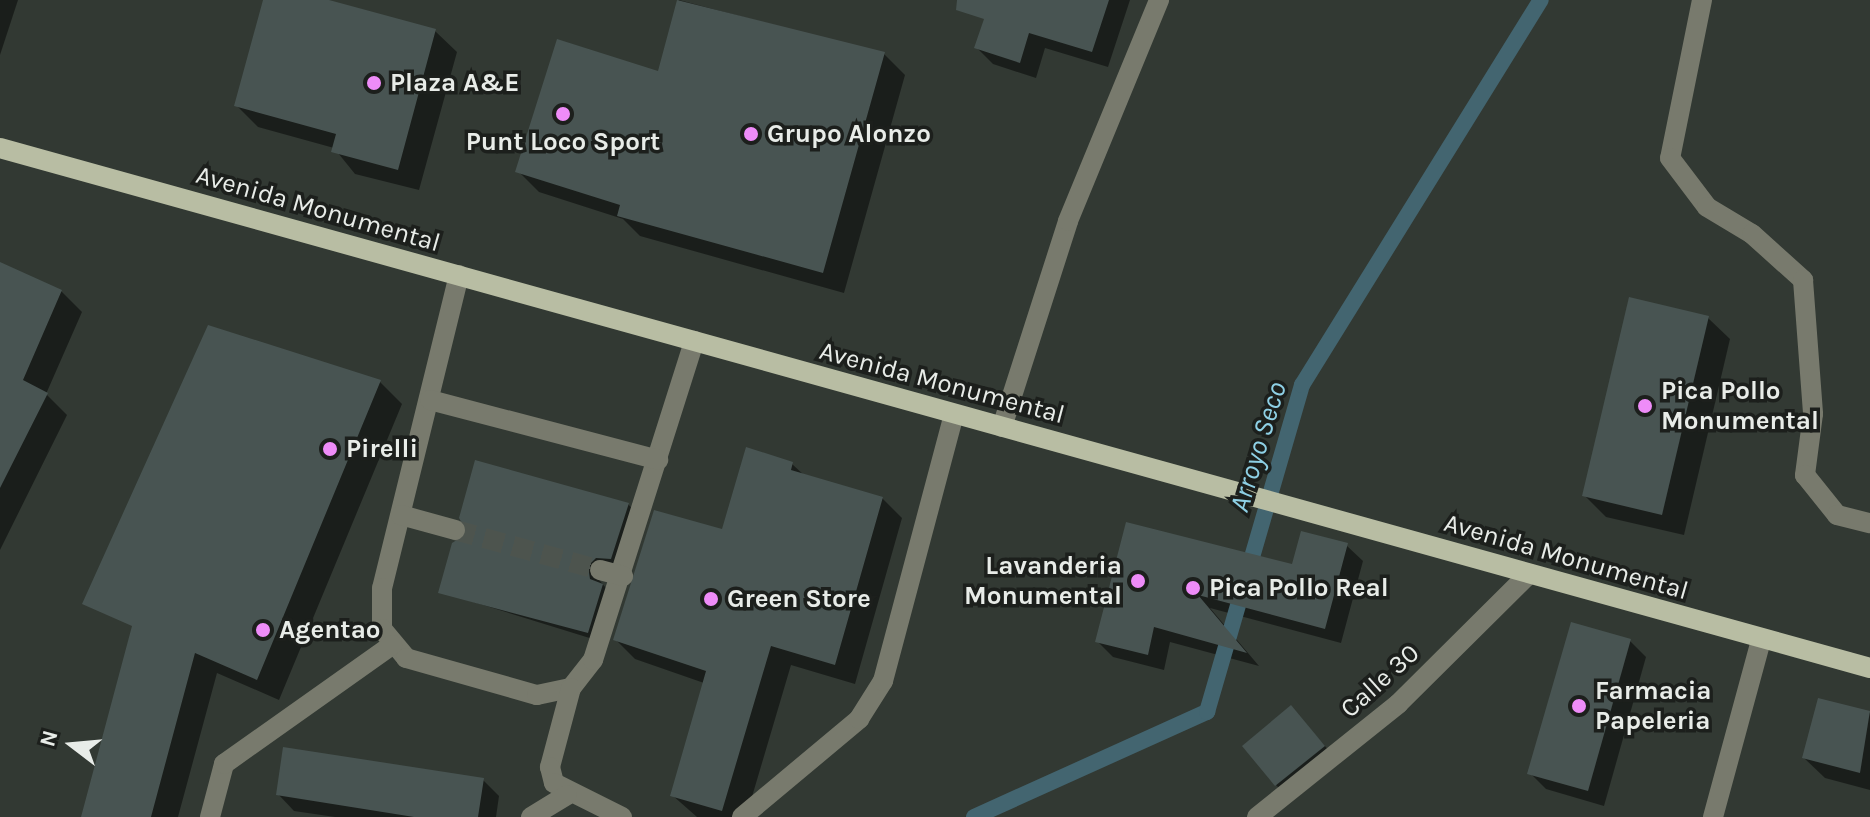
<!DOCTYPE html>
<html>
<head>
<meta charset="utf-8">
<style>
	body { margin:0 }
	#map { position:relative; width:1870px; height:817px; overflow:hidden; background:#323933; font-family:Karla,sans-serif }
	div>[style] { position:absolute }
	[style*='--x'] { left:calc(var(--x)*1px); top:calc(var(--y)*1px); width:calc(var(--w)*1px); rotate:calc(var(--a)*1deg) }
	.shadow>* { inset:0; background:#0007 }
	.stream>* { height:16px; margin:-8px; padding:0 8px; transform-origin:8px; border-radius:8px; background:#436570 }
	.building>* { inset:0; background:#485452 }
	.minor-tunnel>* { height:20px; margin-top:-10px; transform-origin:0; background:repeating-linear-gradient(90deg,#4d544e 0 20px,transparent 0 30px) }
	.minor>* { height:20px; margin:-10px; padding:0 10px; transform-origin:10px; border-radius:10px; background:#787a6d }
	.major>* { height:20px; margin:-10px; padding:0 10px; transform-origin:10px; border-radius:10px; background:#b8bda3 }
	.dots>* { width:22px; height:22px; translate:-50% -50%; box-sizing:border-box; border:4px solid #1c1f1c; border-radius:50% }
	span { translate:-50% -50%; white-space:nowrap; text-align:center; line-height:1.15; -webkit-text-stroke:7px #1c1f1c; paint-order:stroke }
	.poi-label { font-size:26px; color:#e8ece8; font-weight:700 }
	.left { translate:0 -50%; text-align:left }
	.right { translate:-100% -50%; text-align:right }
	.street-label { font-size:26px; color:#e8ece8 }
	.water-label { font-size:28px; color:#8ed0e5; font-style:italic }
	.north { position:absolute; left:32px; top:705px; width:80px; height:80px; -webkit-text-stroke:6px #1c1f1c; paint-order:stroke; rotate:286deg; font-size:22px; font-weight:700; line-height:32px; text-align:center; color:#e8ece8 }
	.north::after { content:''; display:block; margin:auto; width:28px; height:36px; background:#e8ece8; clip-path:polygon(50% 0,100% 100%,50% 72%,0 100%) }
</style>
</head>
<body>
<div id="map">
	<div class="shadow">
		<div style="clip-path:polygon(0 0,18px 0,0 55px)"></div>
		<div style="clip-path:polygon(265px 0,322px 0,435px 31px,457px 52px,419px 190px,355px 174px,334px 148px,258px 127px,236px 105px)"></div>
		<div style="clip-path:polygon(679px 0,884px 54px,905px 75px,844px 293px,640px 236px,623px 219px,539px 192px,518px 171px,659px 73px)"></div>
		<div style="clip-path:polygon(992px 0,1130px 0,1108px 67px,1045px 48px,1036px 78px,993px 64px,977px 48px)"></div>
		<div style="clip-path:polygon(0 265px,61px 291px,82px 312px,46px 394px,67px 415px,0 550px)"></div>
		<div style="clip-path:polygon(1708px 318px,1730px 339px,1684px 535px,1606px 517px,1584px 495px)"></div>
		<div style="clip-path:polygon(380px 382px,402px 404px,279px 700px,217px 673px,178px 817px,83px 817px,149px 569px)"></div>
		<div style="clip-path:polygon(792px 464px,805px 476px,882px 498px,902px 518px,855px 684px,791px 665px,746px 817px,697px 817px,672px 795px,704px 683px,635px 659px,615px 639px)"></div>
		<div style="clip-path:polygon(628px 504px,636px 513px,619px 567px,595px 575px,611px 594px,596px 640px,441px 592px)"></div>
		<div style="clip-path:polygon(1127px 524px,1294px 566px,1346px 545px,1363px 561px,1341px 643px,1210px 608px,1259px 666px,1170px 642px,1164px 670px,1113px 657px,1097px 641px)"></div>
		<div style="clip-path:polygon(1630px 641px,1646px 657px,1604px 806px,1546px 789px,1530px 773px)"></div>
		<div style="clip-path:polygon(1820px 700px,1870px 713px,1870px 790px,1825px 778px,1804px 758px)"></div>
		<div style="clip-path:polygon(1291px 708px,1340px 763px,1292px 801px,1276px 785px)"></div>
		<div style="clip-path:polygon(483px 780px,499px 796px,496px 817px,335px 817px,294px 811px,278px 794px)"></div>
	</div>
	<div class="stream">
		<div style="--x:974;--y:817;--w:256;--a:-24.3"></div>
		<div style="--x:1207;--y:712;--w:341;--a:-73.8"></div>
		<div style="--x:1302;--y:385;--w:453;--a:-58.2"></div>
	</div>
	<div class="building">
		<div style="clip-path:polygon(263px 0,329px 0,436px 29px,398px 170px,331px 152px,336px 134px,234px 106px)"></div>
		<div style="clip-path:polygon(677px 0,885px 52px,823px 273px,617px 216px,620px 205px,515px 172px,557px 39px,658px 71px)"></div>
		<div style="clip-path:polygon(957px 0,1109px 0,1092px 52px,1029px 33px,1020px 63px,974px 48px,984px 19px,956px 10px)"></div>
		<div style="clip-path:polygon(0 262px,62px 290px,23px 380px,48px 393px,0 488px)"></div>
		<div style="clip-path:polygon(1629px 297px,1709px 316px,1662px 515px,1582px 496px)"></div>
		<div style="clip-path:polygon(208px 325px,381px 380px,257px 680px,195px 653px,151px 817px,81px 817px,132px 626px,82px 604px)"></div>
		<div style="clip-path:polygon(746px 447px,793px 462px,791px 470px,883px 497px,835px 665px,771px 646px,722px 811px,670px 796px,706px 671px,613px 640px,654px 510px,722px 529px)"></div>
		<div style="clip-path:polygon(475px 460px,629px 503px,611px 559px,596px 558px,588px 566px,590px 579px,603px 584px,588px 633px,438px 593px,452px 543px,468px 533px,459px 518px)"></div>
		<div style="clip-path:polygon(1126px 522px,1292px 564px,1301px 531px,1348px 543px,1325px 629px,1198px 595px,1247px 653px,1154px 627px,1148px 655px,1095px 642px)"></div>
		<div style="clip-path:polygon(1571px 622px,1631px 639px,1588px 791px,1527px 774px)"></div>
		<div style="clip-path:polygon(1818px 698px,1870px 711px,1860px 773px,1802px 758px)"></div>
		<div style="clip-path:polygon(1291px 705px,1325px 746px,1275px 786px,1242px 746px)"></div>
		<div style="clip-path:polygon(283px 747px,484px 778px,478px 817px,414px 817px,276px 795px)"></div>
	</div>
	<div class="minor-tunnel">
		<div style="--x:455;--y:530;--w:150;--a:15.4"></div>
	</div>
	<div class="minor">
		<div style="--x:1702;--y:0;--w:161;--a:101.4"></div>
		<div style="--x:1670;--y:158;--w:61;--a:52.9"></div>
		<div style="--x:1707;--y:207;--w:52;--a:31"></div>
		<div style="--x:1752;--y:234;--w:69;--a:42"></div>
		<div style="--x:1803;--y:280;--w:134;--a:85.7"></div>
		<div style="--x:1813;--y:414;--w:62;--a:97.5"></div>
		<div style="--x:1805;--y:475;--w:51;--a:51.3"></div>
		<div style="--x:1837;--y:515;--w:34;--a:14"></div>
		<div style="--x:459;--y:275;--w:322;--a:103.8"></div>
		<div style="--x:382;--y:588;--w:41;--a:90"></div>
		<div style="--x:382;--y:629;--w:38;--a:50"></div>
		<div style="--x:406;--y:658;--w:136;--a:15.8"></div>
		<div style="--x:537;--y:695;--w:35;--a:-12"></div>
		<div style="--x:571;--y:688;--w:36;--a:-52"></div>
		<div style="--x:593;--y:660;--w:335;--a:-72.4"></div>
		<div style="--x:430;--y:400;--w:236;--a:14.7"></div>
		<div style="--x:1002;--y:427;--w:216;--a:-72.2"></div>
		<div style="--x:1068;--y:221;--w:239;--a:-67.6"></div>
		<div style="--x:401;--y:515;--w:56;--a:15.5"></div>
		<div style="--x:600;--y:570;--w:24;--a:15"></div>
		<div style="--x:571;--y:688;--w:82;--a:104.9"></div>
		<div style="--x:550;--y:767;--w:16;--a:76"></div>
		<div style="--x:554;--y:783;--w:76;--a:26.6"></div>
		<div style="--x:210;--y:817;--w:55;--a:-75.2"></div>
		<div style="--x:224;--y:764;--w:206;--a:-35.3"></div>
		<div style="--x:531;--y:817;--w:42;--a:-31.4"></div>
		<div style="--x:742;--y:817;--w:153;--a:-39.9"></div>
		<div style="--x:859;--y:719;--w:45;--a:-57.7"></div>
		<div style="--x:883;--y:681;--w:276;--a:-75.1"></div>
		<div style="--x:1257;--y:817;--w:181;--a:-38.7"></div>
		<div style="--x:1398;--y:704;--w:185;--a:-44.8"></div>
		<div style="--x:1713;--y:817;--w:183;--a:-74.8"></div>
	</div>
	<div class="major">
		<div style="--x:0;--y:148;--w:1941;--a:15.54"></div>
	</div>
	<div class="dots">
		<div style="left:374px;top:83px;background:#ee8cf8"></div>
		<div style="left:563px;top:114px;background:#ee8cf8"></div>
		<div style="left:751px;top:134px;background:#ee8cf8"></div>
		<div style="left:1645px;top:406px;background:#ee8cf8"></div>
		<div style="left:330px;top:449px;background:#ee8cf8"></div>
		<div style="left:1138px;top:581px;background:#ee8cf8"></div>
		<div style="left:1193px;top:588px;background:#ee8cf8"></div>
		<div style="left:711px;top:599px;background:#ee8cf8"></div>
		<div style="left:263px;top:630px;background:#ee8cf8"></div>
		<div style="left:1579px;top:706px;background:#ee8cf8"></div>
	</div>
	<div class="poi-label">
		<span class="left" style="left:390px;top:83px">Plaza A&amp;E</span>
		<span class="left" style="left:767px;top:134px">Grupo Alonzo</span>
		<span style="left:563px;top:142px">Punt Loco Sport</span>
		<span class="left" style="left:1661px;top:406px">Pica Pollo<br>Monumental</span>
		<span class="left" style="left:346px;top:449px">Pirelli</span>
		<span class="right" style="left:1122px;top:581px">Lavanderia<br>Monumental</span>
		<span class="left" style="left:1209px;top:588px">Pica Pollo Real</span>
		<span class="left" style="left:727px;top:599px">Green Store</span>
		<span class="left" style="left:279px;top:630px">Agentao</span>
		<span class="left" style="left:1595px;top:706px">Farmacia<br>Papeleria</span>
	</div>
	<div class="street-label">
		<span style="left:318px;top:209px;rotate:16deg">Avenida Monumental</span>
		<span style="left:942px;top:383px;rotate:15deg">Avenida Monumental</span>
		<span style="left:1566px;top:557px;rotate:16deg">Avenida Monumental</span>
		<span style="left:1380px;top:681px;rotate:-42deg">Calle 30</span>
	</div>
	<div class="water-label">
		<span style="left:1258px;top:447px;rotate:-73deg">Arroyo Seco</span>
	</div>
	<div class="north">N</div>
</div>
</body>
</html>
